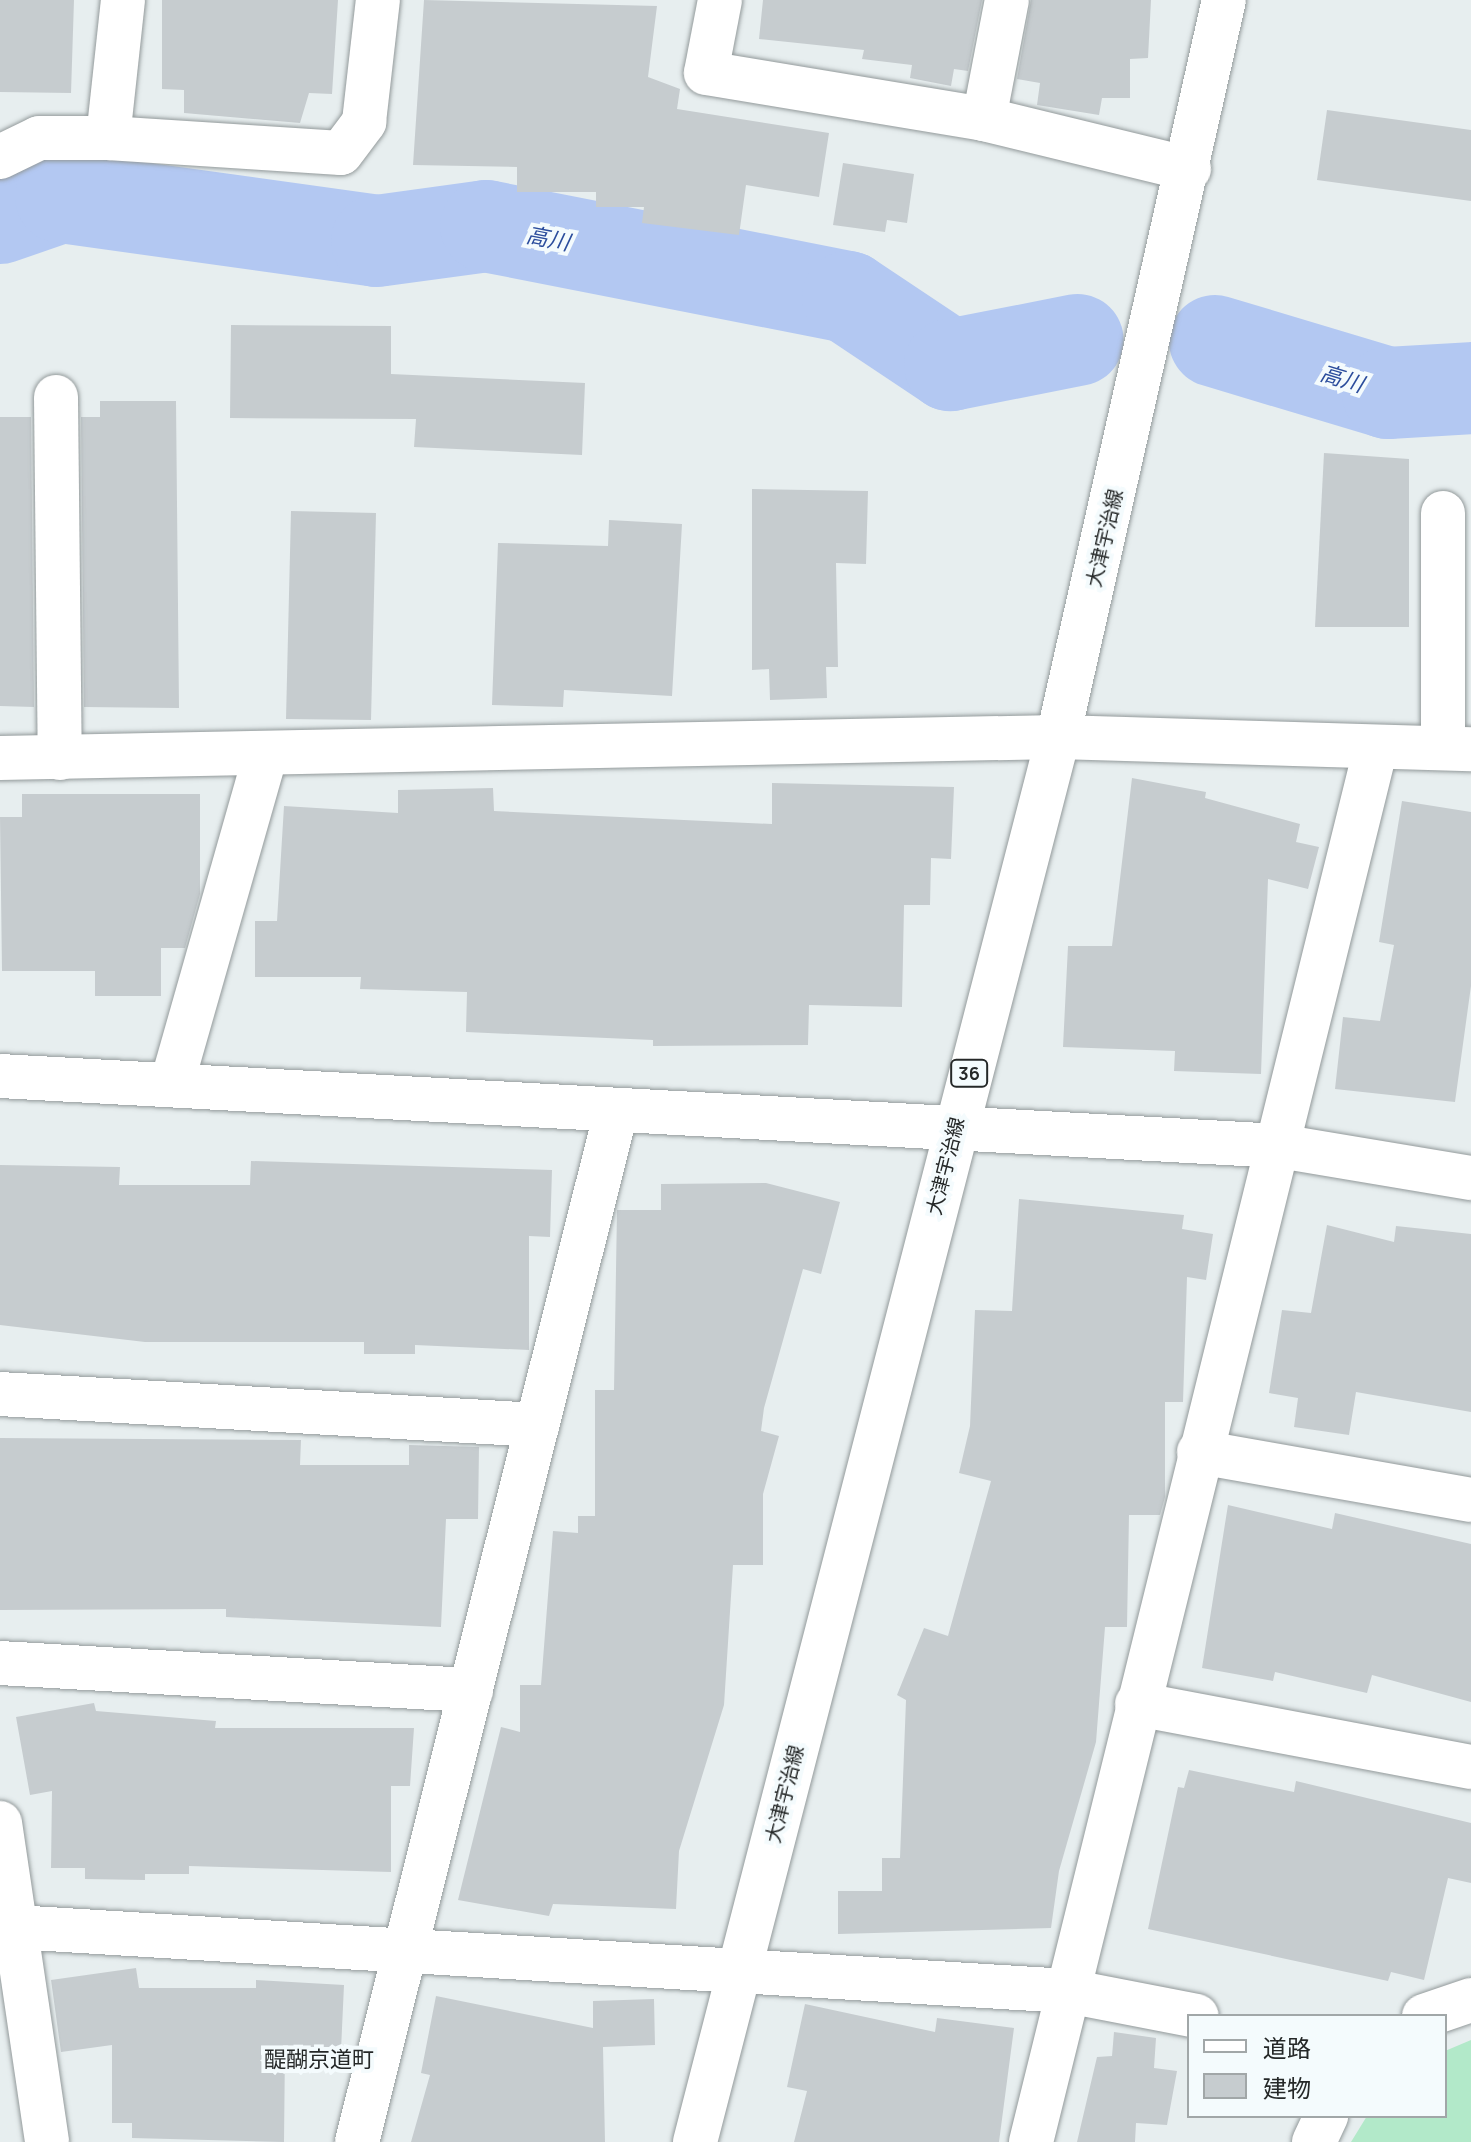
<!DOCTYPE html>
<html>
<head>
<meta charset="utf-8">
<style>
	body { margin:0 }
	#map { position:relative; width:1471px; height:2142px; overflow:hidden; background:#e7eeef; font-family:Manrope,"Noto Sans JP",sans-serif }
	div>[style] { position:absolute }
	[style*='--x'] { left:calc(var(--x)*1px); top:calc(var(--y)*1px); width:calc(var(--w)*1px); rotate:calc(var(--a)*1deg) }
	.green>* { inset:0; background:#b2e9c9 }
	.river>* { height:92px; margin:-46px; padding:0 46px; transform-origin:46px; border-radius:46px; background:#b3c8f2 }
	.building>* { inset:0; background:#c6cccf }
	.roads { filter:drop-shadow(0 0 2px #939a9b) drop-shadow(0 0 2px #939a9b) }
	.minor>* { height:44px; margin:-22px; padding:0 22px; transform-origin:22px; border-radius:22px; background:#fff }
	.major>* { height:44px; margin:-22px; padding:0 22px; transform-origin:22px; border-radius:22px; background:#fff }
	span { translate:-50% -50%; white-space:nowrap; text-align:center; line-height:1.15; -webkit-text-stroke:8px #f4fbfd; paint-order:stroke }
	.shield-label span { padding:2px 6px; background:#f4fbfd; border:2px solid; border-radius:6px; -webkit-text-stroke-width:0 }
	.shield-label { font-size:18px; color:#252828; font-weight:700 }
	.street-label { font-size:20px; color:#252828 }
	.water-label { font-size:22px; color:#2b4d9c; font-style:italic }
	.neighbourhood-label { font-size:22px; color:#252828 }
	.legend { position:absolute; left:1187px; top:2014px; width:260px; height:104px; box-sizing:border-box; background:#f4fbfd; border:2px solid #a1a7a8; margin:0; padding:10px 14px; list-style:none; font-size:24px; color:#252828 }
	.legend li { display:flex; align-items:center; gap:16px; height:40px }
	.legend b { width:40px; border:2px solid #a1a7a8 }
</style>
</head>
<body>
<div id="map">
	<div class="green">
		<div style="clip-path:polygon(1471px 2040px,1471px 2142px,1351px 2142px,1367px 2116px,1445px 2116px,1445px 2051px)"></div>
	</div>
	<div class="river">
		<div style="--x:0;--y:218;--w:65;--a:-19"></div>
		<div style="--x:61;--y:197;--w:319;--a:7.9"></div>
		<div style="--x:377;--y:241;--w:110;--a:-7.8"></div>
		<div style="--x:486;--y:226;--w:369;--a:11.1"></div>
		<div style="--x:848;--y:297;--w:123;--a:33.7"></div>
		<div style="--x:950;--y:365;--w:130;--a:-11.1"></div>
		<div style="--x:1215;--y:341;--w:181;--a:16.7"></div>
		<div style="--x:1388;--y:393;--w:83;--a:-3.4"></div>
	</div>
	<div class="building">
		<div style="clip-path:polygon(0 0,74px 0,71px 93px,0 92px)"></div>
		<div style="clip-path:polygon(162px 0,338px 0,332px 94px,309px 93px,300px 123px,184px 113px,184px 90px,162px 89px)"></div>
		<div style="clip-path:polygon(424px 0,657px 6px,648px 77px,680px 89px,677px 109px,829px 133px,819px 197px,746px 185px,739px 235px,642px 223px,644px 207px,596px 207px,596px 192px,517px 192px,517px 167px,413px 165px)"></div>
		<div style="clip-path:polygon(763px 0,982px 0,968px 71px,954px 69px,951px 86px,910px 78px,912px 65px,862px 59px,864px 50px,759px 39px)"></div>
		<div style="clip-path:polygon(1031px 0,1151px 0,1148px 58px,1130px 59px,1130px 98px,1102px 98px,1099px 115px,1037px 105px,1040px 83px,1017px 79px)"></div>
		<div style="clip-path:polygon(1327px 110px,1471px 130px,1471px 201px,1317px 180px)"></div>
		<div style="clip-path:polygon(843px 163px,914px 174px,907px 223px,887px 220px,885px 232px,833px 225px)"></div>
		<div style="clip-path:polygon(231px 325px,391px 326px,391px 374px,585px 383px,582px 455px,414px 447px,416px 419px,230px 418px)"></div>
		<div style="clip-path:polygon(100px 401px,176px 401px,179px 708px,84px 707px,81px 417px,100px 417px)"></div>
		<div style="clip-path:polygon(0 417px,31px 417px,34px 707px,0 706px)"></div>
		<div style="clip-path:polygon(1324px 453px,1409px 459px,1409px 627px,1315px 627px)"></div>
		<div style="clip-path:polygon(752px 489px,868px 491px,866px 564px,836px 563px,838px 667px,826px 667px,827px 698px,770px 700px,769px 669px,752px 670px)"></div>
		<div style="clip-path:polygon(291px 511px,376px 513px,371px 720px,286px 719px)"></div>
		<div style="clip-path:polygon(609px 520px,682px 524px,672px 696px,564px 690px,563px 707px,492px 705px,498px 543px,608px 546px)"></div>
		<div style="clip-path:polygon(1132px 778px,1206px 792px,1205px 798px,1300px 824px,1296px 842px,1319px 847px,1308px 889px,1268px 879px,1261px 1074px,1174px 1071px,1175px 1051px,1063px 1047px,1068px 946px,1112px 946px)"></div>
		<div style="clip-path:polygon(772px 783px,954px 787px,951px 859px,931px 858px,930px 905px,904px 905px,902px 1007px,809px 1005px,808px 1045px,653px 1046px,653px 1040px,466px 1032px,467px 992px,360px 989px,361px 977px,255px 977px,255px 921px,277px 921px,284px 806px,398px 813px,398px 790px,493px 788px,494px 811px,772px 824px)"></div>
		<div style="clip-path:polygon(22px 794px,200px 794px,200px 894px,185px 948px,161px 948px,161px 996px,95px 996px,95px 971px,2px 971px,0 817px,22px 817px)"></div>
		<div style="clip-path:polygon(1402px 801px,1471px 812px,1471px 986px,1455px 1102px,1335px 1089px,1343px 1017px,1380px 1021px,1394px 945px,1379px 942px)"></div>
		<div style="clip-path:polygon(251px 1161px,552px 1170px,550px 1237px,529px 1236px,529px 1350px,415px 1345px,415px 1354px,364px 1354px,364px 1342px,145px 1342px,0 1325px,0 1165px,120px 1167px,119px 1185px,250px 1185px)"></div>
		<div style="clip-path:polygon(766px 1183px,840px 1202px,821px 1274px,803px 1269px,764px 1408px,761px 1431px,779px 1436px,763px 1494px,763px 1565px,733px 1565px,724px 1705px,679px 1851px,676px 1909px,553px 1904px,549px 1916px,458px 1900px,501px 1727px,520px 1732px,520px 1685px,541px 1685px,553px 1531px,578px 1533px,578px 1516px,595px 1516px,595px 1390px,614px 1390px,617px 1210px,661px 1210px,661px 1184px)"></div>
		<div style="clip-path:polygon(1019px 1199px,1184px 1215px,1182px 1229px,1213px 1234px,1206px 1280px,1187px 1277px,1183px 1402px,1165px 1402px,1165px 1497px,1160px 1515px,1129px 1515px,1127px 1627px,1105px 1627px,1096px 1742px,1059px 1871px,1051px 1928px,838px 1934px,838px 1891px,882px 1891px,882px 1858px,900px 1858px,906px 1700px,897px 1695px,924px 1628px,948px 1636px,991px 1481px,959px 1473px,970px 1426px,975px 1310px,1012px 1311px)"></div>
		<div style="clip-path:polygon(1327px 1225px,1394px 1242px,1396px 1226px,1471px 1234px,1471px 1412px,1356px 1392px,1349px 1435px,1294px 1427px,1298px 1398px,1269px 1393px,1282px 1310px,1311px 1313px)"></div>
		<div style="clip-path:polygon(0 1438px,301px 1440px,300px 1465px,409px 1465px,409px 1445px,479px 1447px,478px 1519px,446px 1519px,441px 1627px,226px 1617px,226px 1609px,0 1610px)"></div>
		<div style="clip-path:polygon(1228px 1505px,1332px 1529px,1335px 1513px,1471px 1544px,1471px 1702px,1372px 1675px,1367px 1693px,1275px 1672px,1273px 1681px,1202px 1668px)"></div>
		<div style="clip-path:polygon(94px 1703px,96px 1711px,216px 1721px,215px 1728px,414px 1728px,410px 1786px,391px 1786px,391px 1872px,189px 1866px,189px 1874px,145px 1874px,145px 1880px,85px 1879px,85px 1868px,51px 1868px,52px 1791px,30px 1795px,16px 1717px)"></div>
		<div style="clip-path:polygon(1189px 1770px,1294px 1792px,1296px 1781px,1471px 1823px,1471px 1883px,1448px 1878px,1424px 1980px,1391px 1972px,1388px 1981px,1148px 1929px,1178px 1787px,1184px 1788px)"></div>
		<div style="clip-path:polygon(136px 1968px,139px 1988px,256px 1988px,256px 1980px,344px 1985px,341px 2050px,285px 2047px,284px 2142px,132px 2138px,132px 2123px,112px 2123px,112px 2045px,61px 2052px,51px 1980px)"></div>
		<div style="clip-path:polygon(436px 1996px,593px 2028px,593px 2001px,654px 1999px,655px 2045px,603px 2047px,605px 2142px,411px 2142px,430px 2075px,421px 2073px)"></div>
		<div style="clip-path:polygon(805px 2004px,935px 2032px,937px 2018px,1014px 2028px,999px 2142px,794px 2142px,807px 2091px,787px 2087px)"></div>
		<div style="clip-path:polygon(1114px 2032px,1156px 2038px,1154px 2068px,1177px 2071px,1167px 2125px,1136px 2123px,1135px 2142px,1077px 2142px,1097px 2057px,1112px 2056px)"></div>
	</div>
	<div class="roads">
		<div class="minor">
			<div style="--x:720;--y:0;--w:74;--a:100.9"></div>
			<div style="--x:706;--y:73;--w:282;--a:9.4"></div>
			<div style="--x:984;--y:119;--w:211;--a:13.7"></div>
			<div style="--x:984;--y:119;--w:121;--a:-79.1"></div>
			<div style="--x:108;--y:138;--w:139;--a:-83.8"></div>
			<div style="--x:0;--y:157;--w:43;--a:-26"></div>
			<div style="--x:39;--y:138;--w:69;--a:0"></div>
			<div style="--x:108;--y:138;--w:233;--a:3.7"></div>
			<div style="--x:341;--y:153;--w:39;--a:-53"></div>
			<div style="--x:364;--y:122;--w:123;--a:-83.5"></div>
			<div style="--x:56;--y:397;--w:361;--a:89.4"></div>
			<div style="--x:1443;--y:513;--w:235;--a:90"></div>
			<div style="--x:0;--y:758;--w:1058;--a:-1.14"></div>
			<div style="--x:1058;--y:737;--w:413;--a:1.7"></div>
			<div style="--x:0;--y:1076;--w:1281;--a:3.13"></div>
			<div style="--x:1279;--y:1146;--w:195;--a:9.5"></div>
			<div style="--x:172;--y:1083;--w:340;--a:-74.1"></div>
			<div style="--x:0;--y:1394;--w:538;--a:3.3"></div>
			<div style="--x:1199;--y:1452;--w:276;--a:10"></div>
			<div style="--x:0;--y:1663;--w:472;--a:3.3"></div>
			<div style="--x:1137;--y:1704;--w:340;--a:10.7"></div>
			<div style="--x:0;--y:1823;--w:322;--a:81.6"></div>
			<div style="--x:15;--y:1927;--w:1055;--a:3.48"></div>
			<div style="--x:1068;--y:1991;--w:131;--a:11"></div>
			<div style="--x:1424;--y:2016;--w:50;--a:-18.8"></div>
			<div style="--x:357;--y:2142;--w:1062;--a:-75.89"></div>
			<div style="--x:1031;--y:2142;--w:1437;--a:-76.11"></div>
			<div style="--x:1314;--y:2142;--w:29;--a:-65"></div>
		</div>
		<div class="major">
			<div style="--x:695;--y:2142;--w:1451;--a:-75.51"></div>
			<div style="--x:1058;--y:737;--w:755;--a:-77.31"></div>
		</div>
	</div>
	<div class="shield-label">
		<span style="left:969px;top:1073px">36</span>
	</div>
	<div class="street-label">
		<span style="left:1104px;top:538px;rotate:-77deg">大津宇治線</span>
		<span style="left:945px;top:1166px;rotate:-76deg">大津宇治線</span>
		<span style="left:784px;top:1794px;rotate:-76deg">大津宇治線</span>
	</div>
	<div class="water-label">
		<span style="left:548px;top:239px;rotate:11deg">高川</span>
		<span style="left:1342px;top:379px;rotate:17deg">高川</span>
	</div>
	<div class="neighbourhood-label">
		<span style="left:319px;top:2060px">醍醐京道町</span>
	</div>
	<ul class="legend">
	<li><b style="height:10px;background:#fff"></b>道路</li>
	<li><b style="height:22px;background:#c6cccf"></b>建物</li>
	</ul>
</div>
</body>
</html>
